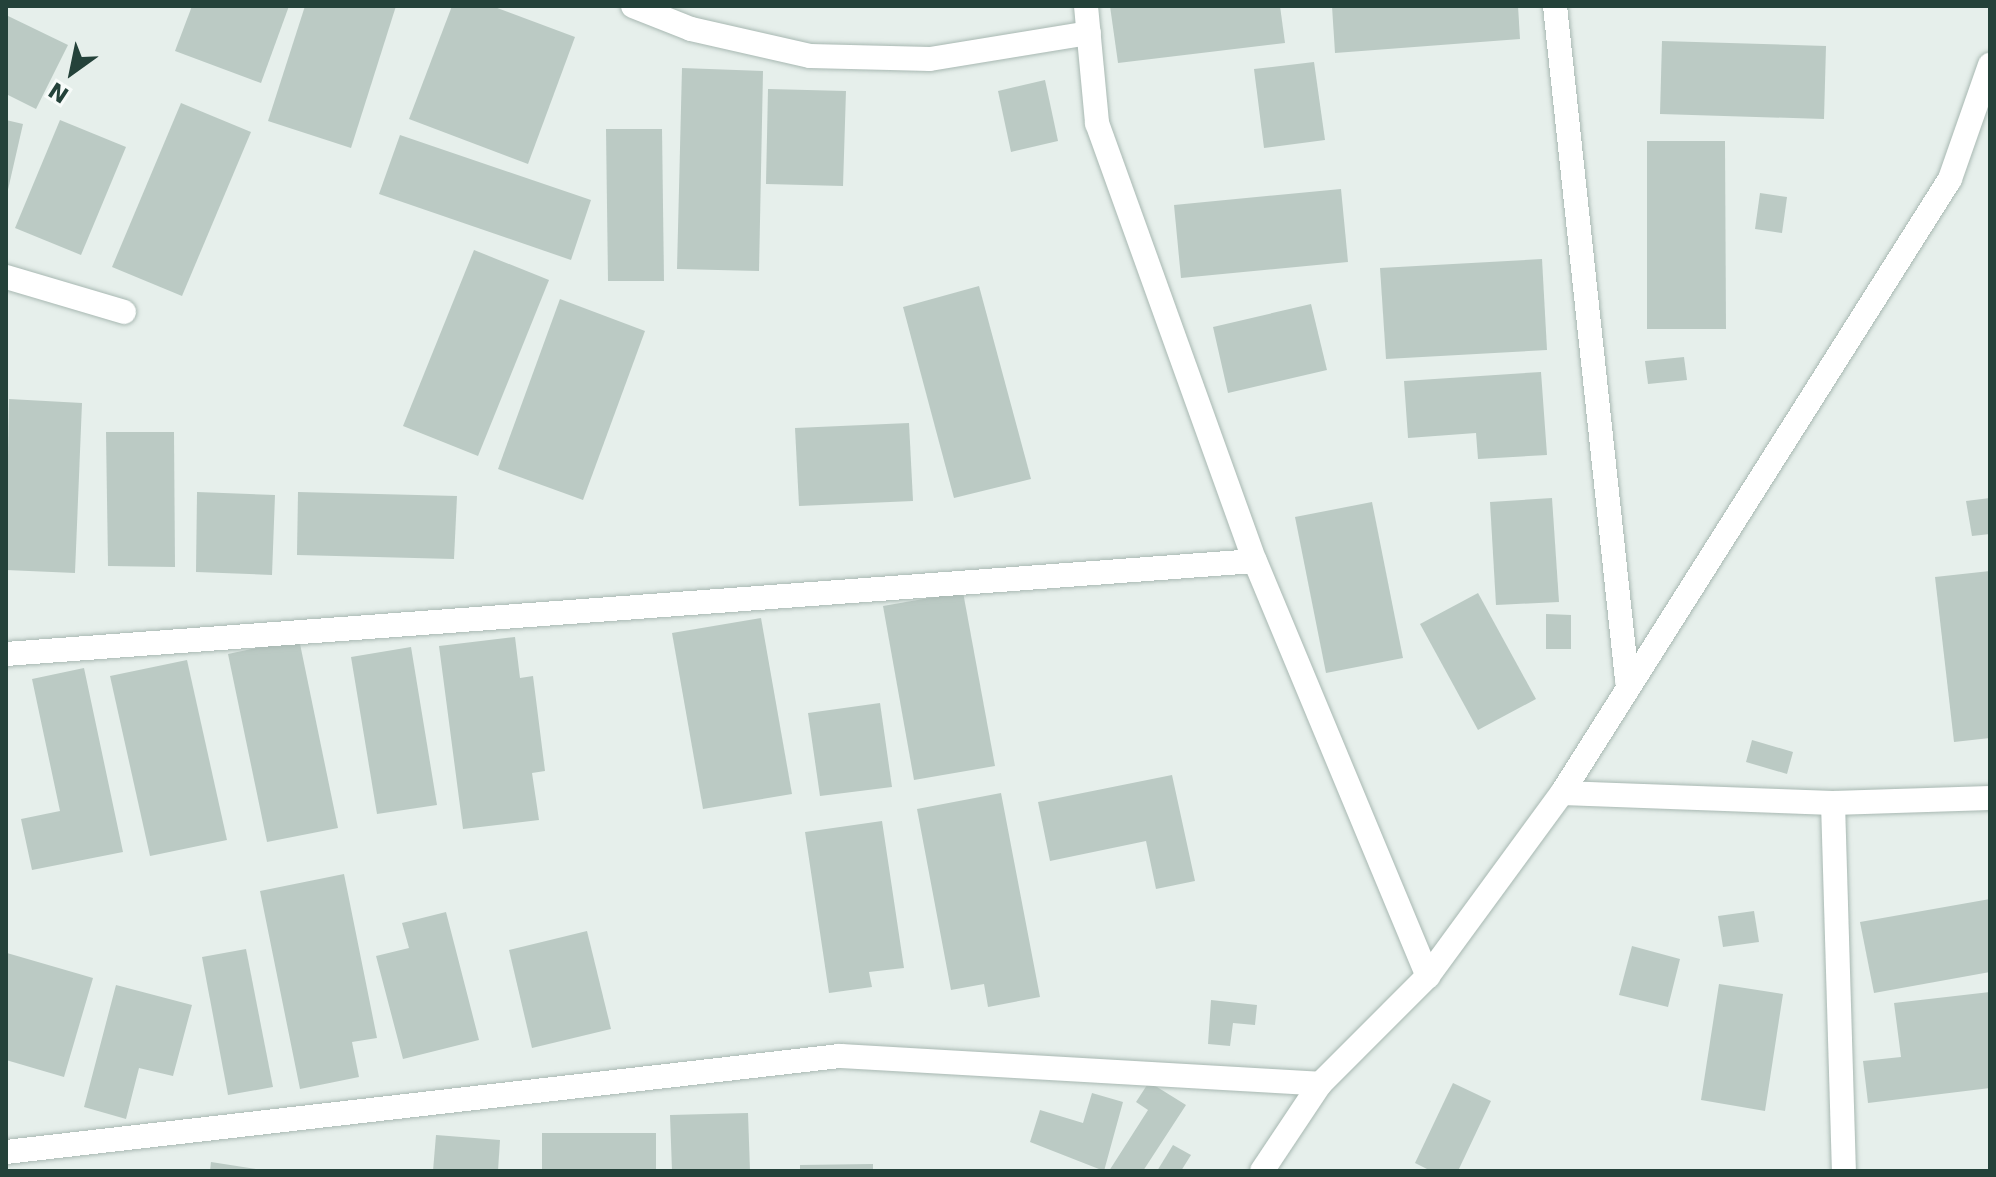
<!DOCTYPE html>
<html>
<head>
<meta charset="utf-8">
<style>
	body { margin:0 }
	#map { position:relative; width:1996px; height:1177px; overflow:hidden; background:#e6efeb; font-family:"DejaVu Sans",sans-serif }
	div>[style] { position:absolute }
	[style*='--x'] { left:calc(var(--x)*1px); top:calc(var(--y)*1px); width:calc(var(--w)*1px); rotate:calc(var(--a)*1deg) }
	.building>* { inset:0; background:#bbcac4 }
	.roads { filter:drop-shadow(0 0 2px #a8b8b2) drop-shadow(0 0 2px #a8b8b2) }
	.minor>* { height:24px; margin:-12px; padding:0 12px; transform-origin:12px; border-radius:12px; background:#fff }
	span { translate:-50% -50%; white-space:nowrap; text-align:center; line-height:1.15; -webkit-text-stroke:6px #f7fbf9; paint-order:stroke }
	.frame { position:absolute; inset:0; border:8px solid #24423a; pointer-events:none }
	.north { position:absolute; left:32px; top:32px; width:80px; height:80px; -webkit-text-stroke:6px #f7fbf9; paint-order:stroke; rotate:213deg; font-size:22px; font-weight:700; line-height:32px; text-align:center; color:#24423a }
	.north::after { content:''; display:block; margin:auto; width:28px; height:36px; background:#24423a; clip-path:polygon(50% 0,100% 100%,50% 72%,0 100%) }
</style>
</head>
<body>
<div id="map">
	<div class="building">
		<div style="clip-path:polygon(192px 6px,289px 6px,261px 83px,175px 51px)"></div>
		<div style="clip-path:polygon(305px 6px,396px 6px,351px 148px,268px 121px)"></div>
		<div style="clip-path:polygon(452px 6px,492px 6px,575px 37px,528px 164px,409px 119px)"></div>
		<div style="clip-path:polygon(1110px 6px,1280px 6px,1285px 43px,1118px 63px)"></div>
		<div style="clip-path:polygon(1332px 6px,1518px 6px,1520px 39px,1335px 53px)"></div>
		<div style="clip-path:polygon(6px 15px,68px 45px,36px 109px,6px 94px)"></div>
		<div style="clip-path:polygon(1662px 41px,1826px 46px,1824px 119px,1660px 114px)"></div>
		<div style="clip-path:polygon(1314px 62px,1325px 140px,1264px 148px,1254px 69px)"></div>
		<div style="clip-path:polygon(682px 68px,763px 71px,759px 271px,677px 269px)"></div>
		<div style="clip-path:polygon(1045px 80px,1058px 141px,1011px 152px,998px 91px)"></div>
		<div style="clip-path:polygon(768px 89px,846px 91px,843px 186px,766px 184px)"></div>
		<div style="clip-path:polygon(181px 103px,251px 132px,182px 296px,112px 267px)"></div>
		<div style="clip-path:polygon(6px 120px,23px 124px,7px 194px,6px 194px)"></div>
		<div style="clip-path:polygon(60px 120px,126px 147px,81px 255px,15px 228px)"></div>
		<div style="clip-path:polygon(606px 129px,662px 129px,664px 281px,608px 281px)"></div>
		<div style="clip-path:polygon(400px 135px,591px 200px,571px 260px,379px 194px)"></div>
		<div style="clip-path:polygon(1647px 141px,1725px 141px,1726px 329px,1647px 329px)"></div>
		<div style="clip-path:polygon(1341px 189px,1348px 262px,1181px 278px,1174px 205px)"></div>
		<div style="clip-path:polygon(1760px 193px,1787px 197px,1782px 233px,1755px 229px)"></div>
		<div style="clip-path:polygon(474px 250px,549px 280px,478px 456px,403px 426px)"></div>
		<div style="clip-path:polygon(1542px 259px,1547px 350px,1386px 359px,1380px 268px)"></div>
		<div style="clip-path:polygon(979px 286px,1031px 479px,954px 498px,903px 307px)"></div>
		<div style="clip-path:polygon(560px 299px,645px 331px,583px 500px,498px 469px)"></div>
		<div style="clip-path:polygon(1311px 304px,1327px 370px,1228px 393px,1213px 327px)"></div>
		<div style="clip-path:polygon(1684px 357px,1687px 380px,1648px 384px,1645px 361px)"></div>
		<div style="clip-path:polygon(1541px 372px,1547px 455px,1478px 459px,1476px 433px,1408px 438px,1404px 381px)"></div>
		<div style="clip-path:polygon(9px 399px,82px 403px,75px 573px,6px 570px)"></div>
		<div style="clip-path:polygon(909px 423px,913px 501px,799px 506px,795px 428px)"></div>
		<div style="clip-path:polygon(106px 432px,174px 432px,175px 567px,108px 566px)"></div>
		<div style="clip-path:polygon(197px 492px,275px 495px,272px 575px,196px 572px)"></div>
		<div style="clip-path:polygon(298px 492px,457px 496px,454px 559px,297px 555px)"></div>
		<div style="clip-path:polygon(1552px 498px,1559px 602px,1496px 605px,1490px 502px)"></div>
		<div style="clip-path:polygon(1990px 498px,1990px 534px,1972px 536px,1966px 501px)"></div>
		<div style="clip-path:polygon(1372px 502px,1403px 658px,1326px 673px,1295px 517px)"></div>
		<div style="clip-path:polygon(1990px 571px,1990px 738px,1954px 742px,1935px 577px)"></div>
		<div style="clip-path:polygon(963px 592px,995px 766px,914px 780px,883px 606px)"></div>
		<div style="clip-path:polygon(1478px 593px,1536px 699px,1478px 730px,1420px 624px)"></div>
		<div style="clip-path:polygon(1546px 614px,1571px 615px,1571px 649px,1546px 649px)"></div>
		<div style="clip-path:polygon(761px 618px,792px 794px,703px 809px,672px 633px)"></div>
		<div style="clip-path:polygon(515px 637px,520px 678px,533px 676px,545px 771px,532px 773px,539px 820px,463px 829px,439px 646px)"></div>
		<div style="clip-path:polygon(299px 639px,338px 828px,267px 842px,228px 654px)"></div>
		<div style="clip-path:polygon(411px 647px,437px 805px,377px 814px,351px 657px)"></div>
		<div style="clip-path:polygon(187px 660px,227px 840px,150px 856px,110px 676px)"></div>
		<div style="clip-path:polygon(84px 668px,123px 852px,32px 870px,21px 819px,60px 811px,32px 679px)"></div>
		<div style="clip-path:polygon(880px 703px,892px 787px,820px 796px,808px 713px)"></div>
		<div style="clip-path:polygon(1752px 740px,1793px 752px,1787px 774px,1746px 762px)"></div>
		<div style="clip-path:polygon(1172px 775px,1195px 881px,1156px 889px,1146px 841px,1050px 861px,1038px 802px)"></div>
		<div style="clip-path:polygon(1001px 793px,1040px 997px,988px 1007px,984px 984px,951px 990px,917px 809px)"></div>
		<div style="clip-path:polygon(882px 821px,904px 968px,869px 972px,872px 987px,829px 993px,805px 832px)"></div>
		<div style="clip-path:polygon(344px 874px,377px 1038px,352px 1042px,359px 1077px,300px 1089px,260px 891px)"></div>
		<div style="clip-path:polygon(1990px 899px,1990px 972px,1874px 993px,1860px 922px)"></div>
		<div style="clip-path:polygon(1754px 911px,1759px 942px,1723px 947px,1718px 916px)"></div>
		<div style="clip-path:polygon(446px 912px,479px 1040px,403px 1059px,376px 956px,409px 948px,402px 923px)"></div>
		<div style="clip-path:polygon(587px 931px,611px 1029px,532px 1048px,509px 950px)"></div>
		<div style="clip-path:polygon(1632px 946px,1680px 959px,1668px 1007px,1619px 995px)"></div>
		<div style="clip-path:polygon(246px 949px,273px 1087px,228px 1095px,202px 957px)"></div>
		<div style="clip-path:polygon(7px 953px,93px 978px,64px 1077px,6px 1060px)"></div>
		<div style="clip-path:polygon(1719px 984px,1783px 994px,1765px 1111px,1701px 1100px)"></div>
		<div style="clip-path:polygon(116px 985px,192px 1005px,173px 1076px,139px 1068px,126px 1119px,84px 1107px)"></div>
		<div style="clip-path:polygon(1990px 992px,1990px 1088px,1868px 1103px,1863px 1061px,1901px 1057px,1894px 1003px)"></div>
		<div style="clip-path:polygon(1211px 1000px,1257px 1005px,1255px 1025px,1233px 1023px,1230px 1046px,1208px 1044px)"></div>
		<div style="clip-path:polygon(1149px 1082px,1186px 1105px,1143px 1171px,1109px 1171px,1148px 1110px,1136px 1102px)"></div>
		<div style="clip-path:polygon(1453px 1083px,1491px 1101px,1458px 1171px,1431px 1171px,1415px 1163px)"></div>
		<div style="clip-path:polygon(1092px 1093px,1123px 1102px,1104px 1171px,1030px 1142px,1040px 1110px,1083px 1123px)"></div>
		<div style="clip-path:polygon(748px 1113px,750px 1171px,672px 1171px,670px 1115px)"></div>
		<div style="clip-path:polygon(542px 1133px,656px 1133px,656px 1171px,542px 1171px)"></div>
		<div style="clip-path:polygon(436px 1135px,500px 1140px,498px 1171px,433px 1171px)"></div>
		<div style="clip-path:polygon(1173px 1145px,1191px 1155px,1181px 1171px,1157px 1171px)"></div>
		<div style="clip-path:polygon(211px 1162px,256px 1169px,256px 1171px,210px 1171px)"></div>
		<div style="clip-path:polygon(873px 1164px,873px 1171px,800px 1171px,800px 1165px)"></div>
	</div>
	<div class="roads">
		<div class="minor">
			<div style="--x:633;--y:6;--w:62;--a:21.6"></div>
			<div style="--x:691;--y:29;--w:122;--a:12.8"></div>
			<div style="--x:810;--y:56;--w:120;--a:1.4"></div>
			<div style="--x:930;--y:59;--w:161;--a:-9.3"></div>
			<div style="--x:1086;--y:6;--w:118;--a:84.6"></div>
			<div style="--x:1097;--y:123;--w:466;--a:70.2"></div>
			<div style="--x:1255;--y:561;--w:450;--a:67.4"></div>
			<div style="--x:1555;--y:6;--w:678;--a:83.9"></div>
			<div style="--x:6;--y:277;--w:123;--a:16.5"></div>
			<div style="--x:6;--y:654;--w:1252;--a:-4.26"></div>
			<div style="--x:1562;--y:793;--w:271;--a:2.1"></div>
			<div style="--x:1833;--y:803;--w:157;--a:-1.8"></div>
			<div style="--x:1833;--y:803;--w:368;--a:88.3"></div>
			<div style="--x:6;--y:1152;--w:840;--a:-6.57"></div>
			<div style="--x:840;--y:1056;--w:481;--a:3.3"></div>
			<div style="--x:1262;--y:1171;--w:105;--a:-56.3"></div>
			<div style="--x:1320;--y:1084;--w:153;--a:-45"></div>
			<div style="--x:1428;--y:976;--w:227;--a:-53.8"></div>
			<div style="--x:1562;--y:793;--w:726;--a:-57.71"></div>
			<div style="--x:1950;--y:179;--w:121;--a:-70.7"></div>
		</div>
	</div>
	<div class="frame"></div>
	<div class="north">N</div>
</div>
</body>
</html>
